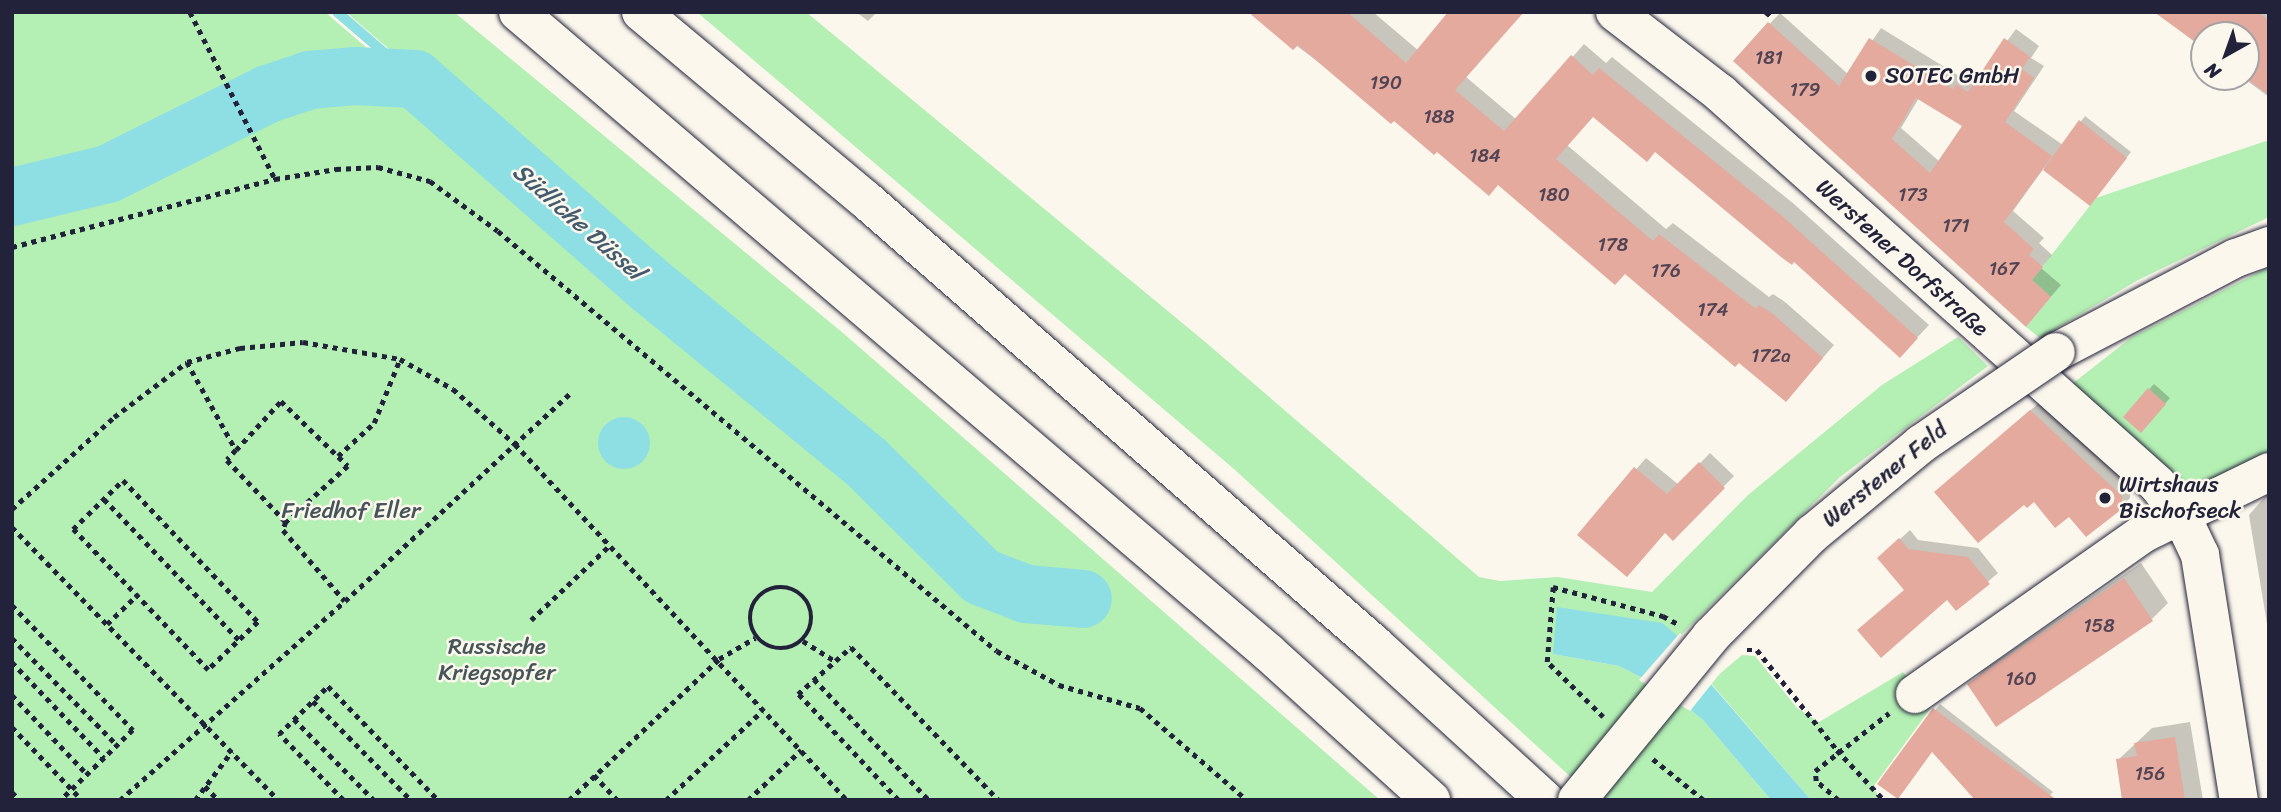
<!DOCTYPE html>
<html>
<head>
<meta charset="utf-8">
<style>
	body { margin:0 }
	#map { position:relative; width:2281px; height:812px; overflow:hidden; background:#fbf7ec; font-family:Sriracha,sans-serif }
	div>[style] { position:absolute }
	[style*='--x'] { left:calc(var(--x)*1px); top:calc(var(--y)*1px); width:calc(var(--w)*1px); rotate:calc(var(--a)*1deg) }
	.green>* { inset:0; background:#b4efb3 }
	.water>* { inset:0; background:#8ddfe4 }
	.round { border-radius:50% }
	.pier>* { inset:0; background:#fbf7ec }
	.shadow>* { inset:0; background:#0003 }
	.stream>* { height:10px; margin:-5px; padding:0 5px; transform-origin:5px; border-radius:5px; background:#8ddfe4 }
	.river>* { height:58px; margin:-29px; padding:0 29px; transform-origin:29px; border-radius:29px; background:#8ddfe4 }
	.building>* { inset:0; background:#e3aa9d }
	.path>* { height:4.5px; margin-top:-2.25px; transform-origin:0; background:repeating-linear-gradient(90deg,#22223b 0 5px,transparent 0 10px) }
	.path>.ring { margin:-2.25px; padding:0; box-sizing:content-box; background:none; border:4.5px solid #22223b; border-radius:50% }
	.roads { filter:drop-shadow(0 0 2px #22223b) drop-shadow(0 0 2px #22223b) }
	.minor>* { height:38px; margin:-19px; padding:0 19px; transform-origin:19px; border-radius:19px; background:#fbf7ec }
	.major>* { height:38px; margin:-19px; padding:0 19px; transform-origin:19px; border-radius:19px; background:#fbf7ec }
	.highway>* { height:38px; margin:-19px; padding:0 19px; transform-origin:19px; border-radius:19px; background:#fbf7ec }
	.bridges { filter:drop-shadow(0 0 2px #22223b) drop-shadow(0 0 2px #22223b) }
	.major-bridge>* { height:38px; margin:-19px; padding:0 19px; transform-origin:19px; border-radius:19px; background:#fbf7ec }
	.dots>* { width:19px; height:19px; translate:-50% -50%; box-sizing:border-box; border:4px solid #fbf7ec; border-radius:50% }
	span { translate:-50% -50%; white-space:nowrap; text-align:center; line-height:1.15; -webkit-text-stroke:5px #fbf7ec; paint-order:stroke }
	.number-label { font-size:19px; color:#524454 }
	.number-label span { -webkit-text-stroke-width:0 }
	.poi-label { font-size:23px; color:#22223b }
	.left { translate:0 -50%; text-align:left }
	.street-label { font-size:23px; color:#22223b }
	.park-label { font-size:23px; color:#465559 }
	.water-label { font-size:24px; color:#425b6e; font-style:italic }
	.frame { position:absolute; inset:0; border:14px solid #22223b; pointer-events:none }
	.north { position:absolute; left:2190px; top:21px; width:70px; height:70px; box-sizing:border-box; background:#fbf7ec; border:2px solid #a4a2a5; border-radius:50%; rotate:220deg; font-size:19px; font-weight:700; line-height:28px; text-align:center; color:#22223b }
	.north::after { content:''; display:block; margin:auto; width:24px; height:32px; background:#22223b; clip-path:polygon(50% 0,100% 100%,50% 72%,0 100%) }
</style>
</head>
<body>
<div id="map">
	<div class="green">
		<div style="clip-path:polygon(12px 12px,325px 12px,868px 479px,964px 575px,988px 593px,1088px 612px,1087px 597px,1004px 578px,346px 12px,454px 12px,843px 333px,1380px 800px,12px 800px)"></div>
		<div style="clip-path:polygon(697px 12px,806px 12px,1204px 341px,1479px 577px,1500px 581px,1558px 577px,1652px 592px,1748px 495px,1882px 385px,1958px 337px,1988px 366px,1840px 477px,1679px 637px,1553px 654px,1619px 666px,1666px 690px,1703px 720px,1771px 800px,1596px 800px,1234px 469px)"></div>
		<div style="clip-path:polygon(2269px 140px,2269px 217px,2138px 280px,2040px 338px,2026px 327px,2051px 297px,2032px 280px,2096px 198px)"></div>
		<div style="clip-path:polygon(2269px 267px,2269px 457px,2211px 482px,2184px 482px,2072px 384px,2132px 337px)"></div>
		<div style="clip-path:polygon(1742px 655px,1755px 656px,1797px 708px,1819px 722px,1903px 672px,1930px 709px,1873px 787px,1881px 800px,1811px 800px,1710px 682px)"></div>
	</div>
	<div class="water">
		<div class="round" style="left:598px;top:417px;width:52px;height:52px"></div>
		<div style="clip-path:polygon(1557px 607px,1662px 623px,1679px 637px,1710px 683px,1811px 800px,1771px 800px,1703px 720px,1666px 690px,1619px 666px,1553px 654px)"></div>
	</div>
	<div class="pier">
		<div style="clip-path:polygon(1680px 633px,1722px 671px,1690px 711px,1639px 680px)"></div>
	</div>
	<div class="shadow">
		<div style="clip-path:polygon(856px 12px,877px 12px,868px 21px)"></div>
		<div style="clip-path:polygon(1251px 12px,1373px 12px,1419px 51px,1466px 77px,1517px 120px,1584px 44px,1606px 63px,1612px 57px,1794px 204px,1929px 325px,1912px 343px,1795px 260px,1656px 150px,1593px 115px,1567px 145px,1666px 229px,1673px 223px,1769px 297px,1773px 294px,1785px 302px,1834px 345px,1786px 400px,1626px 272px,1499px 184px,1437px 150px)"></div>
		<div style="clip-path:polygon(2155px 12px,2269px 12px,2269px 97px,2242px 77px,2246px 77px,2246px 35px,2204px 35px,2204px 49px)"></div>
		<div style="clip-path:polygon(evenodd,1780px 13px,1849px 75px,1881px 28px,1964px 79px,1968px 75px,1977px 81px,2016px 29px,2039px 46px,2031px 58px,2044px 66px,2014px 111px,2063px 145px,2085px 116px,2131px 152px,2094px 199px,2044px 168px,2013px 211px,2044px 238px,2039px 243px,2052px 255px,2041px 268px,2061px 285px,2036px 314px,1735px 60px,1780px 13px,1919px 98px,1964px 126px,1940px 162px,1901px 128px,1919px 98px)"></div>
		<div style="clip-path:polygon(2154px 384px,2170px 398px,2146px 425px,2125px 416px)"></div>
		<div style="clip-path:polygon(2040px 402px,2131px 487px,2130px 498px,2121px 508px,2069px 514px,2034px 499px,1946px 483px)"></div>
		<div style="clip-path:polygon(1710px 453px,1734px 476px,1673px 538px,1666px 531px,1579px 535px,1646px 458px,1679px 485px)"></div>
		<div style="clip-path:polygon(2269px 492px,2269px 636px,2249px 515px)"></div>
		<div style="clip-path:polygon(1910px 530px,1918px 540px,1978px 548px,1998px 573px,1956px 609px,1948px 598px,1906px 589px,1889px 549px)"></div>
		<div style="clip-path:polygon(2141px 563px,2168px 603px,2152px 619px,1996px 725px,1969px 685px,1985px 669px)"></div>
		<div style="clip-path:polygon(1940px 704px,2053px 792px,2045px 800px,1933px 750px,1879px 784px)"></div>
		<div style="clip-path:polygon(2190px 722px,2203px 800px,2123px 800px,2118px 760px,2152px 728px)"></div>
	</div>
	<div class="stream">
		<div style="--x:337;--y:12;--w:103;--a:40.7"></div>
	</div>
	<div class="river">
		<div style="--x:12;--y:197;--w:99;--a:-13.5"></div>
		<div style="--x:108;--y:174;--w:179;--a:-26.6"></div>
		<div style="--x:268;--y:94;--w:44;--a:-18.4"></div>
		<div style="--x:310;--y:80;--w:44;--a:-5.2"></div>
		<div style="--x:354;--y:76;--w:61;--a:2.8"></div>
		<div style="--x:415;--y:79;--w:315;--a:41.3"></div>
		<div style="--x:652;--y:287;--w:276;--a:39.3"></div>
		<div style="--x:866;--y:462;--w:163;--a:44.8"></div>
		<div style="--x:982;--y:577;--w:47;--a:21.1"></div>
		<div style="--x:1026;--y:594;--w:57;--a:5"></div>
	</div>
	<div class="building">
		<div style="clip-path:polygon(1248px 12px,1347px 12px,1406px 63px,1448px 12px,1524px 12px,1455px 90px,1504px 131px,1571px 55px,1593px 75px,1599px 68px,1782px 216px,1918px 338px,1900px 358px,1794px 262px,1792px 265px,1781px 257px,1655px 152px,1647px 162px,1593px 117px,1556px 159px,1653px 241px,1659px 234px,1756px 309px,1759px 305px,1773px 314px,1823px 358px,1786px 402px,1739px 363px,1735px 367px,1625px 274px,1615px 285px,1498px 185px,1489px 196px,1437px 152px,1434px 155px,1394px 121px,1391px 124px,1298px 45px,1293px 50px)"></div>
		<div style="clip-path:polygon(2154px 12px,2258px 12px,2269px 21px,2269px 95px,2244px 77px,2246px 35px,2204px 35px,2204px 48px)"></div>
		<div style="clip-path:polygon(evenodd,1768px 22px,1839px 86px,1869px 38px,1953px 89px,1956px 84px,1968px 92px,2004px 38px,2030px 57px,2022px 69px,2034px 78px,2005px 122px,2052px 156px,2004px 222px,2034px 249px,2029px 255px,2043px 267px,2032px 280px,2051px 297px,2026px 327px,1733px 61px,1768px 22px,1916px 98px,1962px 126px,1930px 173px,1892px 139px,1916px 98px)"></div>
		<div style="clip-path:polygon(2079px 120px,2127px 158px,2090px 206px,2043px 170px)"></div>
		<div style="clip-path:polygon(2148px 388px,2166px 404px,2141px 433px,2123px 417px)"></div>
		<div style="clip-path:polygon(2030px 410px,2122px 496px,2122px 509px,2086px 537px,2069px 517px,2055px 528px,2034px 502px,2027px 508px,2024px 505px,1978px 543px,1934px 492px)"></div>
		<div style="clip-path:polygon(1699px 462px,1725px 488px,1673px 541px,1665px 533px,1627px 577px,1577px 535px,1634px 467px,1667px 494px)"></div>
		<div style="clip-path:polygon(1899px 538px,1908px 549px,1968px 557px,1990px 584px,1956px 611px,1947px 600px,1881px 658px,1857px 630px,1904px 590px,1877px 558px)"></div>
		<div style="clip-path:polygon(2124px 578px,2153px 621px,1996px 727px,1967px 684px)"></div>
		<div style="clip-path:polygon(1933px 708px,2057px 800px,1975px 800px,1932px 752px,1898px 799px,1877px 784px)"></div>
		<div style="clip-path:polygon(2175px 737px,2185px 800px,2122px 800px,2116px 759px,2137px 756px,2134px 743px)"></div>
	</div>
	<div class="path">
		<div style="--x:190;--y:12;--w:187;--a:63"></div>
		<div style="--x:1766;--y:12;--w:6;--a:39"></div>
		<div style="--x:12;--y:247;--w:272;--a:-14.5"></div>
		<div style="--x:275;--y:179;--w:62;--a:-9.3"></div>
		<div style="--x:336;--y:169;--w:42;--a:-2.7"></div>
		<div style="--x:378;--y:167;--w:54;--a:15.1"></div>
		<div style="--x:430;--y:181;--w:84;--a:36.3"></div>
		<div style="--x:498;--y:231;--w:652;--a:40.09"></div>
		<div style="--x:997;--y:651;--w:71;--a:28.7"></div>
		<div style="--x:1059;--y:685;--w:84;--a:15.9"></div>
		<div style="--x:1140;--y:708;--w:141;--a:40.7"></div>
		<div style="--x:187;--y:362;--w:101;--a:60.9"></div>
		<div style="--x:236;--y:450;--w:13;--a:132"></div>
		<div style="--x:227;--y:460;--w:86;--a:46.4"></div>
		<div style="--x:286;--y:522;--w:9;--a:111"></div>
		<div style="--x:283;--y:530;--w:94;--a:48.9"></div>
		<div style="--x:236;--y:450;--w:67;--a:-47.4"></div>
		<div style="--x:281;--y:401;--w:93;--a:44.1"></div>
		<div style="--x:348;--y:466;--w:84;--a:137.9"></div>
		<div style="--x:338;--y:456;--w:49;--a:-42.5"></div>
		<div style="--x:374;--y:423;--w:69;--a:-67.9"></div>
		<div style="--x:123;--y:480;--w:196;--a:46.4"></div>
		<div style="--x:258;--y:622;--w:69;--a:136.2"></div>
		<div style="--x:208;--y:670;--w:195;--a:-133.8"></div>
		<div style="--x:73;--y:529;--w:70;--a:-44.4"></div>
		<div style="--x:104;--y:499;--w:195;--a:46.2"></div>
		<div style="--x:12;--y:509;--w:137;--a:-42"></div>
		<div style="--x:114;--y:417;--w:91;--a:-37"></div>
		<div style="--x:187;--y:362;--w:55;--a:-14.8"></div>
		<div style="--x:240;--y:348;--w:63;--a:-5.4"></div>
		<div style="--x:303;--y:342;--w:98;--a:9.9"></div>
		<div style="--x:400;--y:359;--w:61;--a:29.5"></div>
		<div style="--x:453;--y:389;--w:83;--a:41.6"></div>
		<div style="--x:515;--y:444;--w:487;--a:47"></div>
		<div style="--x:12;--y:527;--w:381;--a:45.7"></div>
		<div class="ring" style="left:750px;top:587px;width:57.5px;height:57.5px"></div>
		<div style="--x:12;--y:605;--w:174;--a:45.9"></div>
		<div style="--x:133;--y:730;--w:100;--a:135.8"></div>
		<div style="--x:531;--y:620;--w:106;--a:-43.5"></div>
		<div style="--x:107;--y:624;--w:42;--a:-44"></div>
		<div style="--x:12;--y:638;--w:150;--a:45.5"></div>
		<div style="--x:803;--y:641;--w:38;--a:32"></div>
		<div style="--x:1747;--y:650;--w:10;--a:0"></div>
		<div style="--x:1757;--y:650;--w:128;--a:51.3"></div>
		<div style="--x:1837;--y:750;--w:69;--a:46.8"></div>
		<div style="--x:12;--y:662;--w:133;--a:46.2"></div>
		<div style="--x:814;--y:679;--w:167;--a:46.5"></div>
		<div style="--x:12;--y:695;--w:109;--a:46.5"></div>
		<div style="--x:313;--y:701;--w:139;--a:45.3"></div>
		<div style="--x:1603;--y:717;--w:78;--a:-135.5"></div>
		<div style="--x:1547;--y:662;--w:75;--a:-85.4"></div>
		<div style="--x:1553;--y:587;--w:114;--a:14.8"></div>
		<div style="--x:1663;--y:616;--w:17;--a:28"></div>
		<div style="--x:294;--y:719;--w:114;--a:45.4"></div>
		<div style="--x:12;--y:727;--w:101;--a:46.2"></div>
		<div style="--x:1653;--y:759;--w:65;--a:38.8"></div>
		<div style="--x:594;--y:775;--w:34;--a:47"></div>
		<div style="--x:205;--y:786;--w:19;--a:47"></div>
		<div style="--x:12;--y:792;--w:11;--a:45"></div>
		<div style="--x:120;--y:800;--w:300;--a:-41.5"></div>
		<div style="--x:345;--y:601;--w:305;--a:-42.7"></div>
		<div style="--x:195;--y:800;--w:61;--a:-52.9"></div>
		<div style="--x:343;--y:800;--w:92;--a:-134.1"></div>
		<div style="--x:279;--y:734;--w:69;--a:-44.4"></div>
		<div style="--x:328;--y:686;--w:158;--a:46"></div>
		<div style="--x:569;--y:800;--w:206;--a:-43.2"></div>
		<div style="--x:719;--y:659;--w:42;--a:-30.3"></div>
		<div style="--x:666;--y:800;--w:131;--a:-42.8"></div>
		<div style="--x:748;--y:800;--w:73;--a:-43.3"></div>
		<div style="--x:898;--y:800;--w:146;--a:-133.3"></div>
		<div style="--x:798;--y:694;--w:71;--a:-41.6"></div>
		<div style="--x:851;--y:647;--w:213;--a:46"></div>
		<div style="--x:1838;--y:800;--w:29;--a:-139"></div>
		<div style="--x:1816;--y:781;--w:10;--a:-96"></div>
		<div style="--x:1815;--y:771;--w:94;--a:-38.1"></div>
	</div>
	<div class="roads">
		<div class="minor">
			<div style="--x:1615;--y:12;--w:133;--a:37.6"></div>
			<div style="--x:1720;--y:93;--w:586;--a:41.82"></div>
			<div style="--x:2157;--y:484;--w:37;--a:52"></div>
			<div style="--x:2180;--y:513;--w:47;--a:64.5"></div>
			<div style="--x:2200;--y:555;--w:248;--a:81"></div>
			<div style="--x:1915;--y:694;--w:280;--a:-35.1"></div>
			<div style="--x:2144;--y:533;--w:139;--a:-26"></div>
		</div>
		<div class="major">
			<div style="--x:2056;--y:352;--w:203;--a:-27.6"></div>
			<div style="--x:2236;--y:258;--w:35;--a:-20"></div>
		</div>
		<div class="highway">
			<div style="--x:518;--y:12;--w:987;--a:40.48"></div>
			<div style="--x:1269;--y:653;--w:219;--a:42.2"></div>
			<div style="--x:641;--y:12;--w:293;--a:39.9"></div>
			<div style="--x:866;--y:200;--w:675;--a:41.15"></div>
			<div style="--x:1374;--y:644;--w:231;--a:42.4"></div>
		</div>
	</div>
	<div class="bridges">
		<div class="major-bridge">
			<div style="--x:1577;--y:800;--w:212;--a:-50.7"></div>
			<div style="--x:1711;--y:636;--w:144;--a:-45.3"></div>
			<div style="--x:1812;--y:534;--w:141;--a:-39.5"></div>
			<div style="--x:1921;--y:444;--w:163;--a:-34.3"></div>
		</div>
	</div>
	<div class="dots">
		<div style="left:1871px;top:76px;background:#22223b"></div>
		<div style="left:2105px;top:498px;background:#22223b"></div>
	</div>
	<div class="number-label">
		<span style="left:1769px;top:58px">181</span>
		<span style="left:1386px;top:83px">190</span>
		<span style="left:1805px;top:90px">179</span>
		<span style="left:1439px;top:117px">188</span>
		<span style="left:1485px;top:156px">184</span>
		<span style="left:1554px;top:195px">180</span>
		<span style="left:1913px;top:195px">173</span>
		<span style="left:1956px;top:226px">171</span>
		<span style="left:1613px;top:245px">178</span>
		<span style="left:2004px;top:269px">167</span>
		<span style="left:1666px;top:271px">176</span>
		<span style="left:1713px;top:310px">174</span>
		<span style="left:1771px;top:356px">172a</span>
		<span style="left:2099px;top:626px">158</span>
		<span style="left:2021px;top:679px">160</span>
		<span style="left:2150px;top:774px">156</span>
	</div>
	<div class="poi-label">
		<span class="left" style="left:1885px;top:76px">SOTEC GmbH</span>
		<span class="left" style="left:2119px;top:498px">Wirtshaus<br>Bischofseck</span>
	</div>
	<div class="street-label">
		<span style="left:1902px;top:258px;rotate:42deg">Werstener Dorfstraße</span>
		<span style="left:1885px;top:475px;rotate:-39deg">Werstener Feld</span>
	</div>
	<div class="park-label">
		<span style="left:351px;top:511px">Friedhof Eller</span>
		<span style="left:497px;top:660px">Russische<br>Kriegsopfer</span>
	</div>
	<div class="water-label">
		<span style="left:578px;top:222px;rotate:41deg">Südliche Düssel</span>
	</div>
	<div class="frame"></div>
	<div class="north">N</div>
</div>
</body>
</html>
